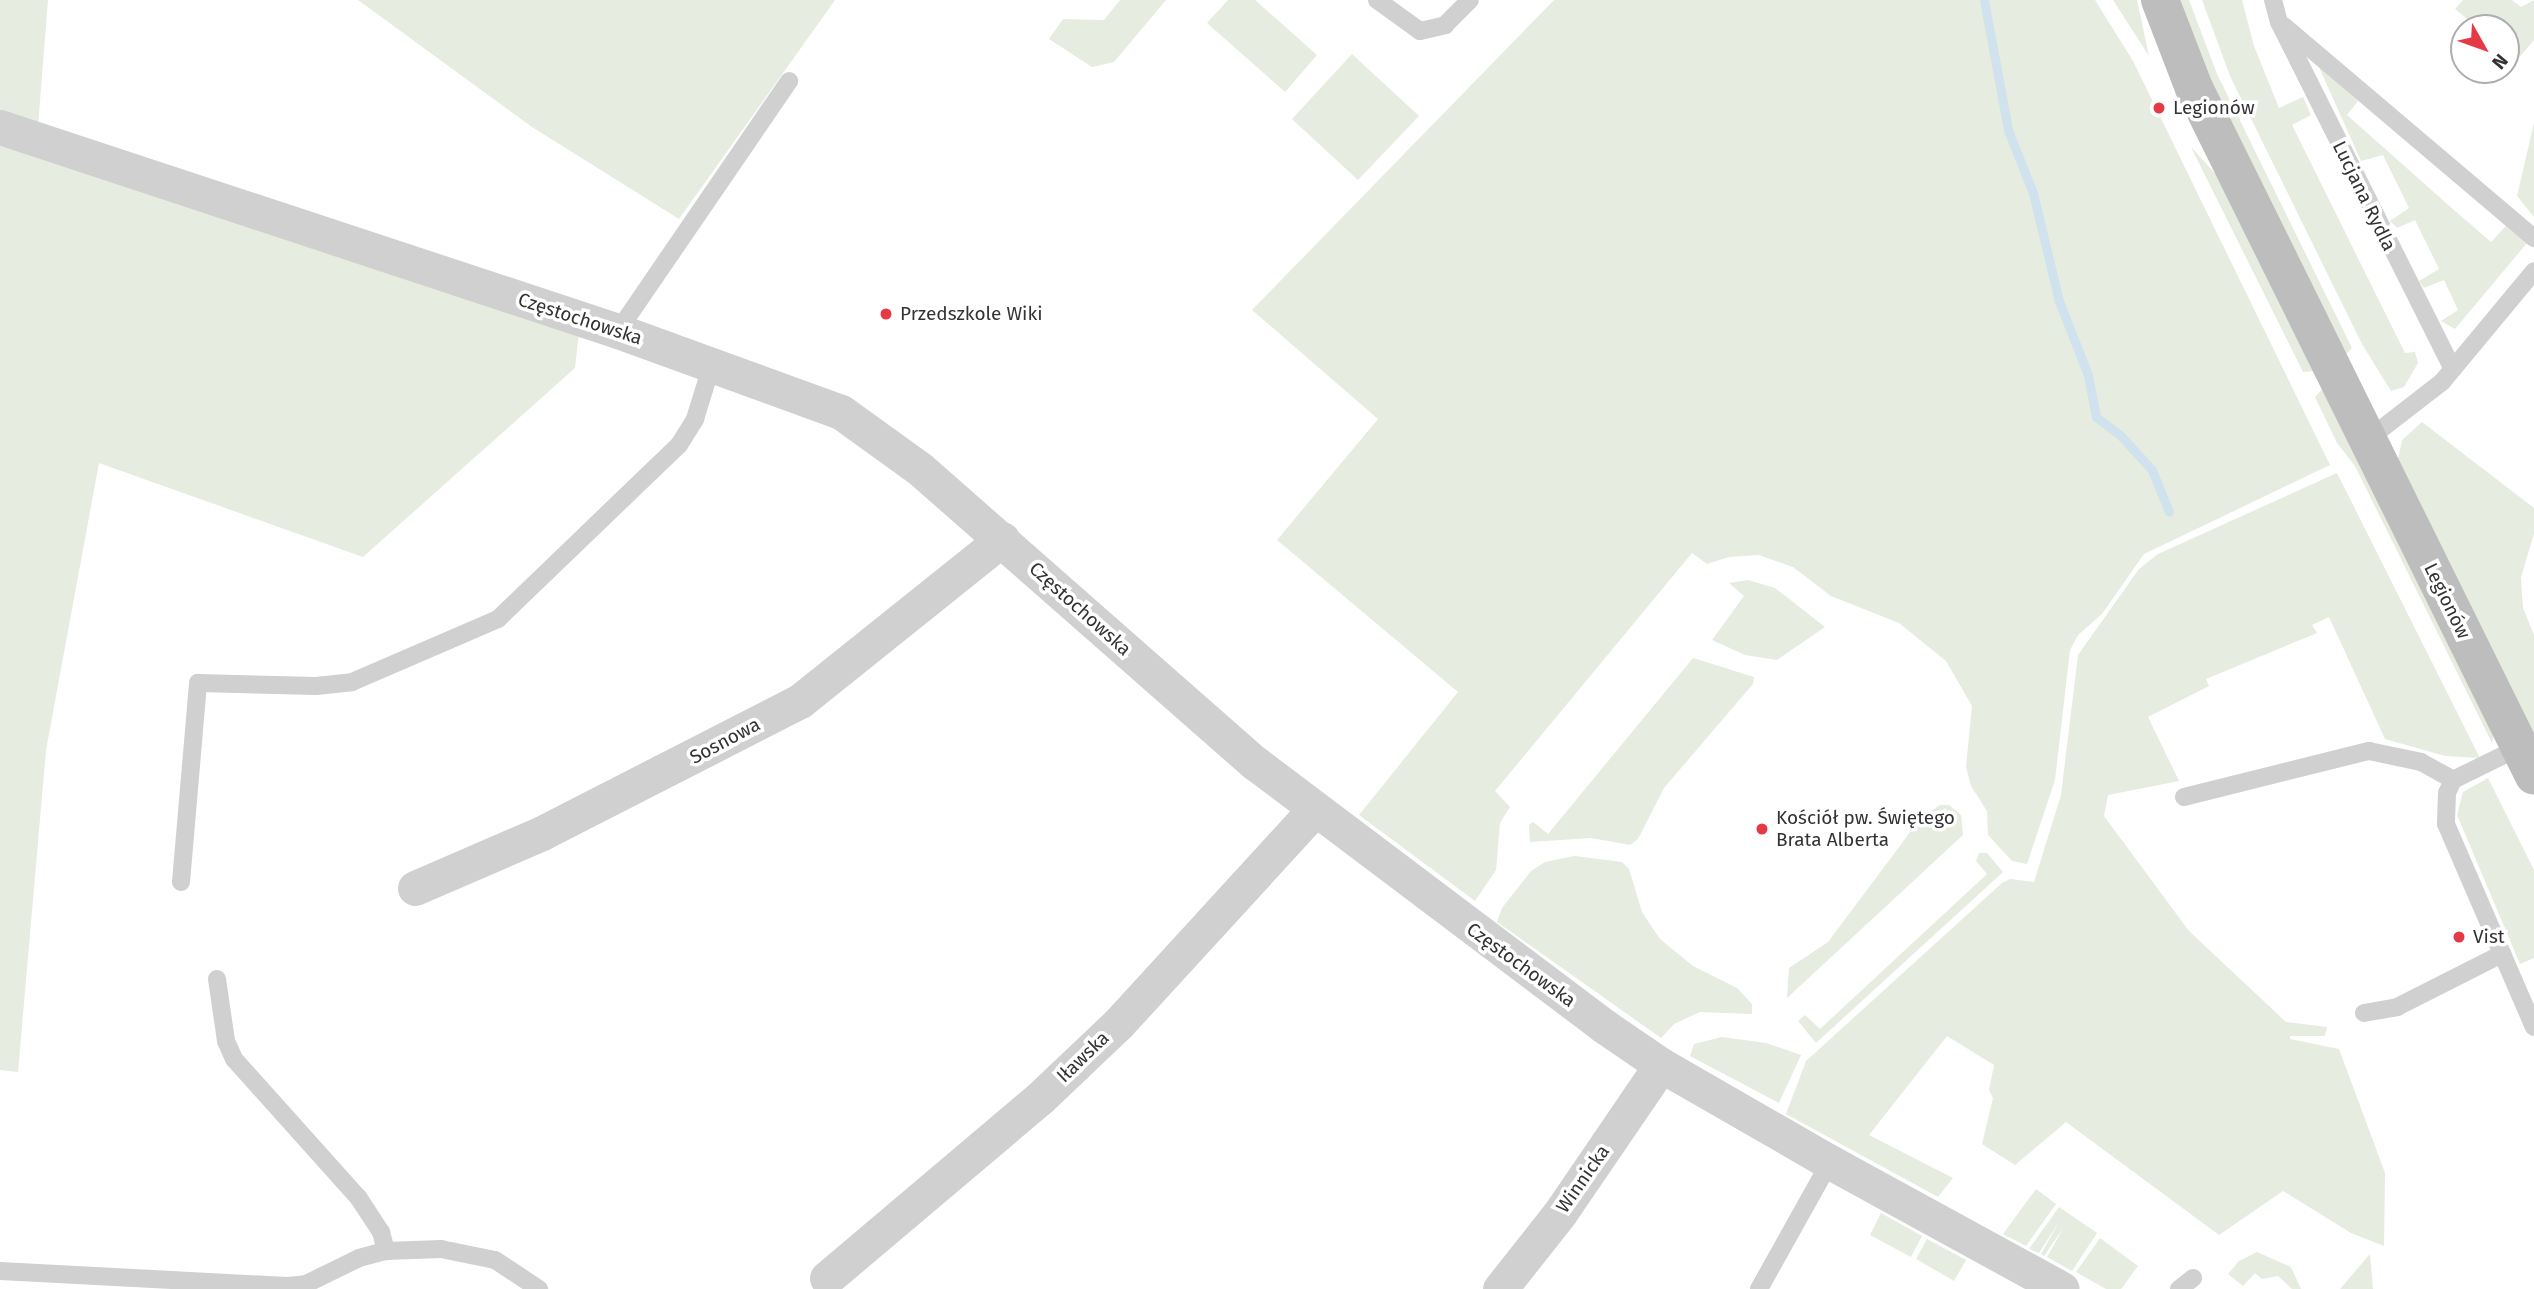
<!DOCTYPE html>
<html>
<head>
<meta charset="utf-8">
<style>
	body { margin:0 }
	#map { position:relative; width:2534px; height:1289px; overflow:hidden; background:#fff; font-family:"Fira Sans",sans-serif }
	div>[style] { position:absolute }
	[style*='--x'] { left:calc(var(--x)*1px); top:calc(var(--y)*1px); width:calc(var(--w)*1px); rotate:calc(var(--a)*1deg) }
	.green>* { inset:0; background:#e6ecdf }
	.stream>* { height:9px; margin:-4.5px; padding:0 4.5px; transform-origin:4.5px; border-radius:4.5px; background:#cfe2ee }
	.lane>* { height:18px; margin:-9px; padding:0 9px; transform-origin:9px; border-radius:9px; background:#d0d0d0 }
	.street>* { height:35px; margin:-17.5px; padding:0 17.5px; transform-origin:17.5px; border-radius:17.5px; background:#d0d0d0 }
	.secondary>* { height:38px; margin:-19px; padding:0 19px; transform-origin:19px; border-radius:19px; background:#bdbdbd }
	.dots>* { width:19px; height:19px; translate:-50% -50%; box-sizing:border-box; border:4px solid #fff; border-radius:50% }
	span { translate:-50% -50%; white-space:nowrap; text-align:center; line-height:1.15; -webkit-text-stroke:7px #fff; paint-order:stroke }
	.poi-label { font-size:19px; color:#333 }
	.left { translate:0 -50%; text-align:left }
	.street-label { font-size:19px; color:#333 }
	.north { position:absolute; left:2450px; top:14px; width:70px; height:70px; box-sizing:border-box; background:#fff; border:2px solid #adadad; border-radius:50%; rotate:130deg; font-size:19px; font-weight:700; line-height:28px; text-align:center; color:#333 }
	.north::after { content:''; display:block; margin:auto; width:24px; height:32px; background:#e63946; clip-path:polygon(50% 0,100% 100%,50% 72%,0 100%) }
</style>
</head>
<body>
<div id="map">
	<div class="green">
		<div style="clip-path:polygon(0 0,48px 0,38px 126px,0 114px)"></div>
		<div style="clip-path:polygon(358px 0,835px 0,679px 219px,532px 127px)"></div>
		<div style="clip-path:polygon(1120px 0,1166px 0,1114px 62px,1092px 67px,1049px 39px,1063px 19px,1104px 20px)"></div>
		<div style="clip-path:polygon(1228px 0,1255px 0,1317px 55px,1285px 92px,1207px 23px)"></div>
		<div style="clip-path:polygon(1554px 0,2095px 0,2133px 61px,2330px 465px,2144px 554px,2102px 614px,2078px 635px,2070px 650px,2055px 780px,2027px 864px,2012px 861px,1988px 835px,1987px 811px,1971px 786px,1966px 767px,1972px 706px,1946px 661px,1899px 623px,1831px 596px,1793px 567px,1759px 555px,1729px 557px,1707px 564px,1692px 553px,1495px 791px,1510px 807px,1500px 823px,1496px 870px,1475px 901px,1359px 815px,1458px 692px,1277px 540px,1378px 419px,1252px 310px)"></div>
		<div style="clip-path:polygon(2113px 0,2137px 0,2149px 56px)"></div>
		<div style="clip-path:polygon(2179px 0,2189px 0,2217px 74px,2352px 348px,2344px 357px,2213px 91px)"></div>
		<div style="clip-path:polygon(2202px 0,2242px 0,2254px 46px,2279px 108px,2303px 97px,2311px 115px,2292px 125px,2405px 353px,2415px 352px,2418px 363px,2404px 387px,2391px 391px,2362px 344px,2230px 76px)"></div>
		<div style="clip-path:polygon(2463px 0,2512px 0,2521px 7px,2534px 0,2534px 40px,2517px 60px,2506px 51px,2506px 28px,2478px 28px,2455px 9px)"></div>
		<div style="clip-path:polygon(1352px 54px,1419px 116px,1358px 180px,1292px 119px)"></div>
		<div style="clip-path:polygon(2318px 65px,2358px 101px,2347px 115px,2454px 210px,2491px 242px,2506px 226px,2527px 243px,2455px 329px,2441px 321px,2458px 310px,2444px 280px,2424px 288px,2419px 281px,2439px 269px,2415px 220px,2397px 228px,2390px 221px,2409px 208px,2383px 155px,2361px 161px)"></div>
		<div style="clip-path:polygon(2534px 123px,2534px 217px,2517px 196px)"></div>
		<div style="clip-path:polygon(0 142px,579px 332px,575px 368px,363px 557px,99px 463px,46px 750px,18px 1072px,0 1070px)"></div>
		<div style="clip-path:polygon(2191px 147px,2221px 180px,2315px 371px,2303px 372px)"></div>
		<div style="clip-path:polygon(2324px 387px,2494px 733px,2492px 743px,2355px 466px,2337px 443px,2315px 397px)"></div>
		<div style="clip-path:polygon(2422px 422px,2534px 508px,2534px 534px,2521px 577px,2523px 608px,2534px 635px,2534px 741px,2398px 459px,2402px 440px)"></div>
		<div style="clip-path:polygon(2337px 473px,2480px 758px,2445px 756px,2385px 739px,2329px 617px,2312px 625px,2317px 633px,2206px 679px,2209px 686px,2148px 717px,2179px 781px,2108px 795px,2104px 816px,2189px 931px,2286px 1022px,2327px 1027px,2325px 1036px,2290px 1036px,2290px 1039px,2339px 1049px,2385px 1173px,2384px 1246px,2351px 1233px,2283px 1191px,2219px 1235px,2066px 1122px,2015px 1165px,1982px 1144px,1993px 1098px,1989px 1090px,1994px 1065px,1947px 1036px,1869px 1135px,1953px 1178px,1938px 1197px,1786px 1114px,1806px 1061px,2002px 883px,2010px 879px,2034px 882px,2061px 795px,2078px 655px,2139px 569px,2158px 554px)"></div>
		<div style="clip-path:polygon(1748px 580px,1775px 588px,1825px 627px,1777px 660px,1745px 655px,1712px 640px,1744px 596px,1729px 583px)"></div>
		<div style="clip-path:polygon(1693px 658px,1754px 677px,1753px 684px,1664px 788px,1638px 839px,1630px 845px,1591px 838px,1530px 842px,1529px 825px,1533px 822px,1548px 834px)"></div>
		<div style="clip-path:polygon(2488px 778px,2534px 870px,2534px 958px,2520px 964px,2457px 815px,2463px 792px)"></div>
		<div style="clip-path:polygon(1940px 805px,1949px 805px,1961px 815px,1963px 835px,1787px 998px,1789px 968px,1828px 942px,1920px 819px)"></div>
		<div style="clip-path:polygon(1979px 853px,1987px 853px,2003px 872px,1816px 1043px,1798px 1021px,1805px 1015px,1820px 1029px,1987px 874px,1976px 861px)"></div>
		<div style="clip-path:polygon(1574px 856px,1622px 862px,1629px 869px,1642px 912px,1660px 939px,1693px 966px,1737px 988px,1752px 1004px,1752px 1014px,1700px 1012px,1674px 1024px,1661px 1038px,1497px 922px,1502px 908px,1531px 871px,1545px 862px)"></div>
		<div style="clip-path:polygon(1722px 1037px,1766px 1043px,1801px 1055px,1779px 1103px,1690px 1056px,1694px 1044px)"></div>
		<div style="clip-path:polygon(2036px 1189px,2056px 1204px,2026px 1246px,2003px 1234px)"></div>
		<div style="clip-path:polygon(2059px 1207px,2097px 1233px,2072px 1271px,2047px 1257px,2064px 1227px,2044px 1256px,2041px 1254px,2059px 1222px,2039px 1253px,2029px 1249px)"></div>
		<div style="clip-path:polygon(1881px 1213px,1922px 1236px,1911px 1257px,1870px 1235px)"></div>
		<div style="clip-path:polygon(2100px 1238px,2138px 1266px,2121px 1289px,2106px 1289px,2076px 1272px)"></div>
		<div style="clip-path:polygon(1927px 1239px,1966px 1260px,1954px 1281px,1916px 1259px)"></div>
		<div style="clip-path:polygon(2257px 1252px,2291px 1267px,2301px 1289px,2292px 1289px,2278px 1276px,2262px 1279px,2255px 1273px,2243px 1286px,2228px 1274px,2239px 1261px)"></div>
		<div style="clip-path:polygon(2370px 1254px,2373px 1289px,2340px 1289px)"></div>
	</div>
	<div class="stream">
		<div style="--x:1984;--y:0;--w:132;--a:79.5"></div>
		<div style="--x:2008;--y:130;--w:68;--a:68.4"></div>
		<div style="--x:2033;--y:193;--w:111;--a:76.5"></div>
		<div style="--x:2059;--y:301;--w:79;--a:68.6"></div>
		<div style="--x:2088;--y:375;--w:43;--a:79.2"></div>
		<div style="--x:2096;--y:417;--w:31;--a:37"></div>
		<div style="--x:2121;--y:436;--w:46;--a:47.6"></div>
		<div style="--x:2152;--y:470;--w:45;--a:68"></div>
	</div>
	<div class="lane">
		<div style="--x:1377;--y:0;--w:53;--a:35.8"></div>
		<div style="--x:1420;--y:31;--w:26;--a:-13"></div>
		<div style="--x:1445;--y:25;--w:35;--a:-45"></div>
		<div style="--x:2273;--y:0;--w:23;--a:75"></div>
		<div style="--x:2279;--y:22;--w:388;--a:63.4"></div>
		<div style="--x:2284;--y:26;--w:328;--a:40.3"></div>
		<div style="--x:618;--y:331;--w:303;--a:-55.6"></div>
		<div style="--x:2367;--y:440;--w:95;--a:-37.7"></div>
		<div style="--x:2442;--y:382;--w:144;--a:-50.3"></div>
		<div style="--x:2520;--y:747;--w:75;--a:153.8"></div>
		<div style="--x:2453;--y:780;--w:14;--a:115"></div>
		<div style="--x:2447;--y:793;--w:31;--a:92"></div>
		<div style="--x:2446;--y:824;--w:221;--a:66.6"></div>
		<div style="--x:2184;--y:797;--w:191;--a:-14"></div>
		<div style="--x:2369;--y:751;--w:53;--a:11.9"></div>
		<div style="--x:2421;--y:762;--w:37;--a:29"></div>
		<div style="--x:181;--y:882;--w:200;--a:-85.1"></div>
		<div style="--x:198;--y:683;--w:118;--a:1.5"></div>
		<div style="--x:316;--y:686;--w:36;--a:-6"></div>
		<div style="--x:352;--y:682;--w:159;--a:-23.3"></div>
		<div style="--x:498;--y:619;--w:251;--a:-43.9"></div>
		<div style="--x:679;--y:445;--w:31;--a:-58"></div>
		<div style="--x:695;--y:419;--w:58;--a:-72.8"></div>
		<div style="--x:217;--y:979;--w:63;--a:81.7"></div>
		<div style="--x:226;--y:1041;--w:20;--a:66"></div>
		<div style="--x:234;--y:1059;--w:186;--a:48.1"></div>
		<div style="--x:358;--y:1197;--w:42;--a:56.7"></div>
		<div style="--x:381;--y:1232;--w:20;--a:75"></div>
		<div style="--x:2364;--y:1013;--w:34;--a:-10"></div>
		<div style="--x:2397;--y:1007;--w:118;--a:-26.8"></div>
		<div style="--x:0;--y:1271;--w:288;--a:3"></div>
		<div style="--x:288;--y:1286;--w:18;--a:-6"></div>
		<div style="--x:306;--y:1284;--w:59;--a:-26.1"></div>
		<div style="--x:359;--y:1258;--w:28;--a:-15"></div>
		<div style="--x:386;--y:1251;--w:55;--a:-2.1"></div>
		<div style="--x:441;--y:1249;--w:55;--a:11.5"></div>
		<div style="--x:495;--y:1260;--w:53;--a:33.4"></div>
		<div style="--x:1759;--y:1289;--w:145;--a:-60.8"></div>
		<div style="--x:2179;--y:1289;--w:18;--a:-38"></div>
	</div>
	<div class="street">
		<div style="--x:0;--y:127;--w:651;--a:18.27"></div>
		<div style="--x:618;--y:331;--w:237;--a:20"></div>
		<div style="--x:841;--y:412;--w:97;--a:35.8"></div>
		<div style="--x:920;--y:469;--w:446;--a:41.3"></div>
		<div style="--x:1255;--y:763;--w:437;--a:37"></div>
		<div style="--x:1604;--y:1026;--w:69;--a:34.4"></div>
		<div style="--x:1661;--y:1065;--w:195;--a:29.9"></div>
		<div style="--x:1830;--y:1162;--w:264;--a:28.7"></div>
		<div style="--x:415;--y:888;--w:138;--a:-23.4"></div>
		<div style="--x:542;--y:833;--w:290;--a:-27.1"></div>
		<div style="--x:800;--y:701;--w:259;--a:-38.7"></div>
		<div style="--x:827;--y:1278;--w:279;--a:-40.2"></div>
		<div style="--x:1040;--y:1098;--w:108;--a:-43.5"></div>
		<div style="--x:1118;--y:1024;--w:290;--a:-47.5"></div>
		<div style="--x:1500;--y:1289;--w:97;--a:-51.7"></div>
		<div style="--x:1560;--y:1213;--w:179;--a:-55.7"></div>
	</div>
	<div class="secondary">
		<div style="--x:2160;--y:0;--w:94;--a:68.9"></div>
		<div style="--x:2194;--y:88;--w:767;--a:63.7"></div>
	</div>
	<div class="dots">
		<div style="left:2159px;top:108px;background:#e63946"></div>
		<div style="left:886px;top:314px;background:#e63946"></div>
		<div style="left:1762px;top:829px;background:#e63946"></div>
		<div style="left:2459px;top:937px;background:#e63946"></div>
	</div>
	<div class="poi-label">
		<span class="left" style="left:2173px;top:108px">Legionów</span>
		<span class="left" style="left:900px;top:314px">Przedszkole Wiki</span>
		<span class="left" style="left:1776px;top:829px">Kościół pw. Świętego<br>Brata Alberta</span>
		<span class="left" style="left:2473px;top:937px">Vist</span>
	</div>
	<div class="street-label">
		<span style="left:2364px;top:196px;rotate:64deg">Lucjana Rydla</span>
		<span style="left:580px;top:319px;rotate:18deg">Częstochowska</span>
		<span style="left:2447px;top:601px;rotate:64deg">Legionów</span>
		<span style="left:1080px;top:609px;rotate:42deg">Częstochowska</span>
		<span style="left:725px;top:741px;rotate:-28deg">Sosnowa</span>
		<span style="left:1521px;top:965px;rotate:36deg">Częstochowska</span>
		<span style="left:1083px;top:1057px;rotate:-44deg">Iławska</span>
		<span style="left:1583px;top:1179px;rotate:-55deg">Winnicka</span>
	</div>
	<div class="north">N</div>
</div>
</body>
</html>
